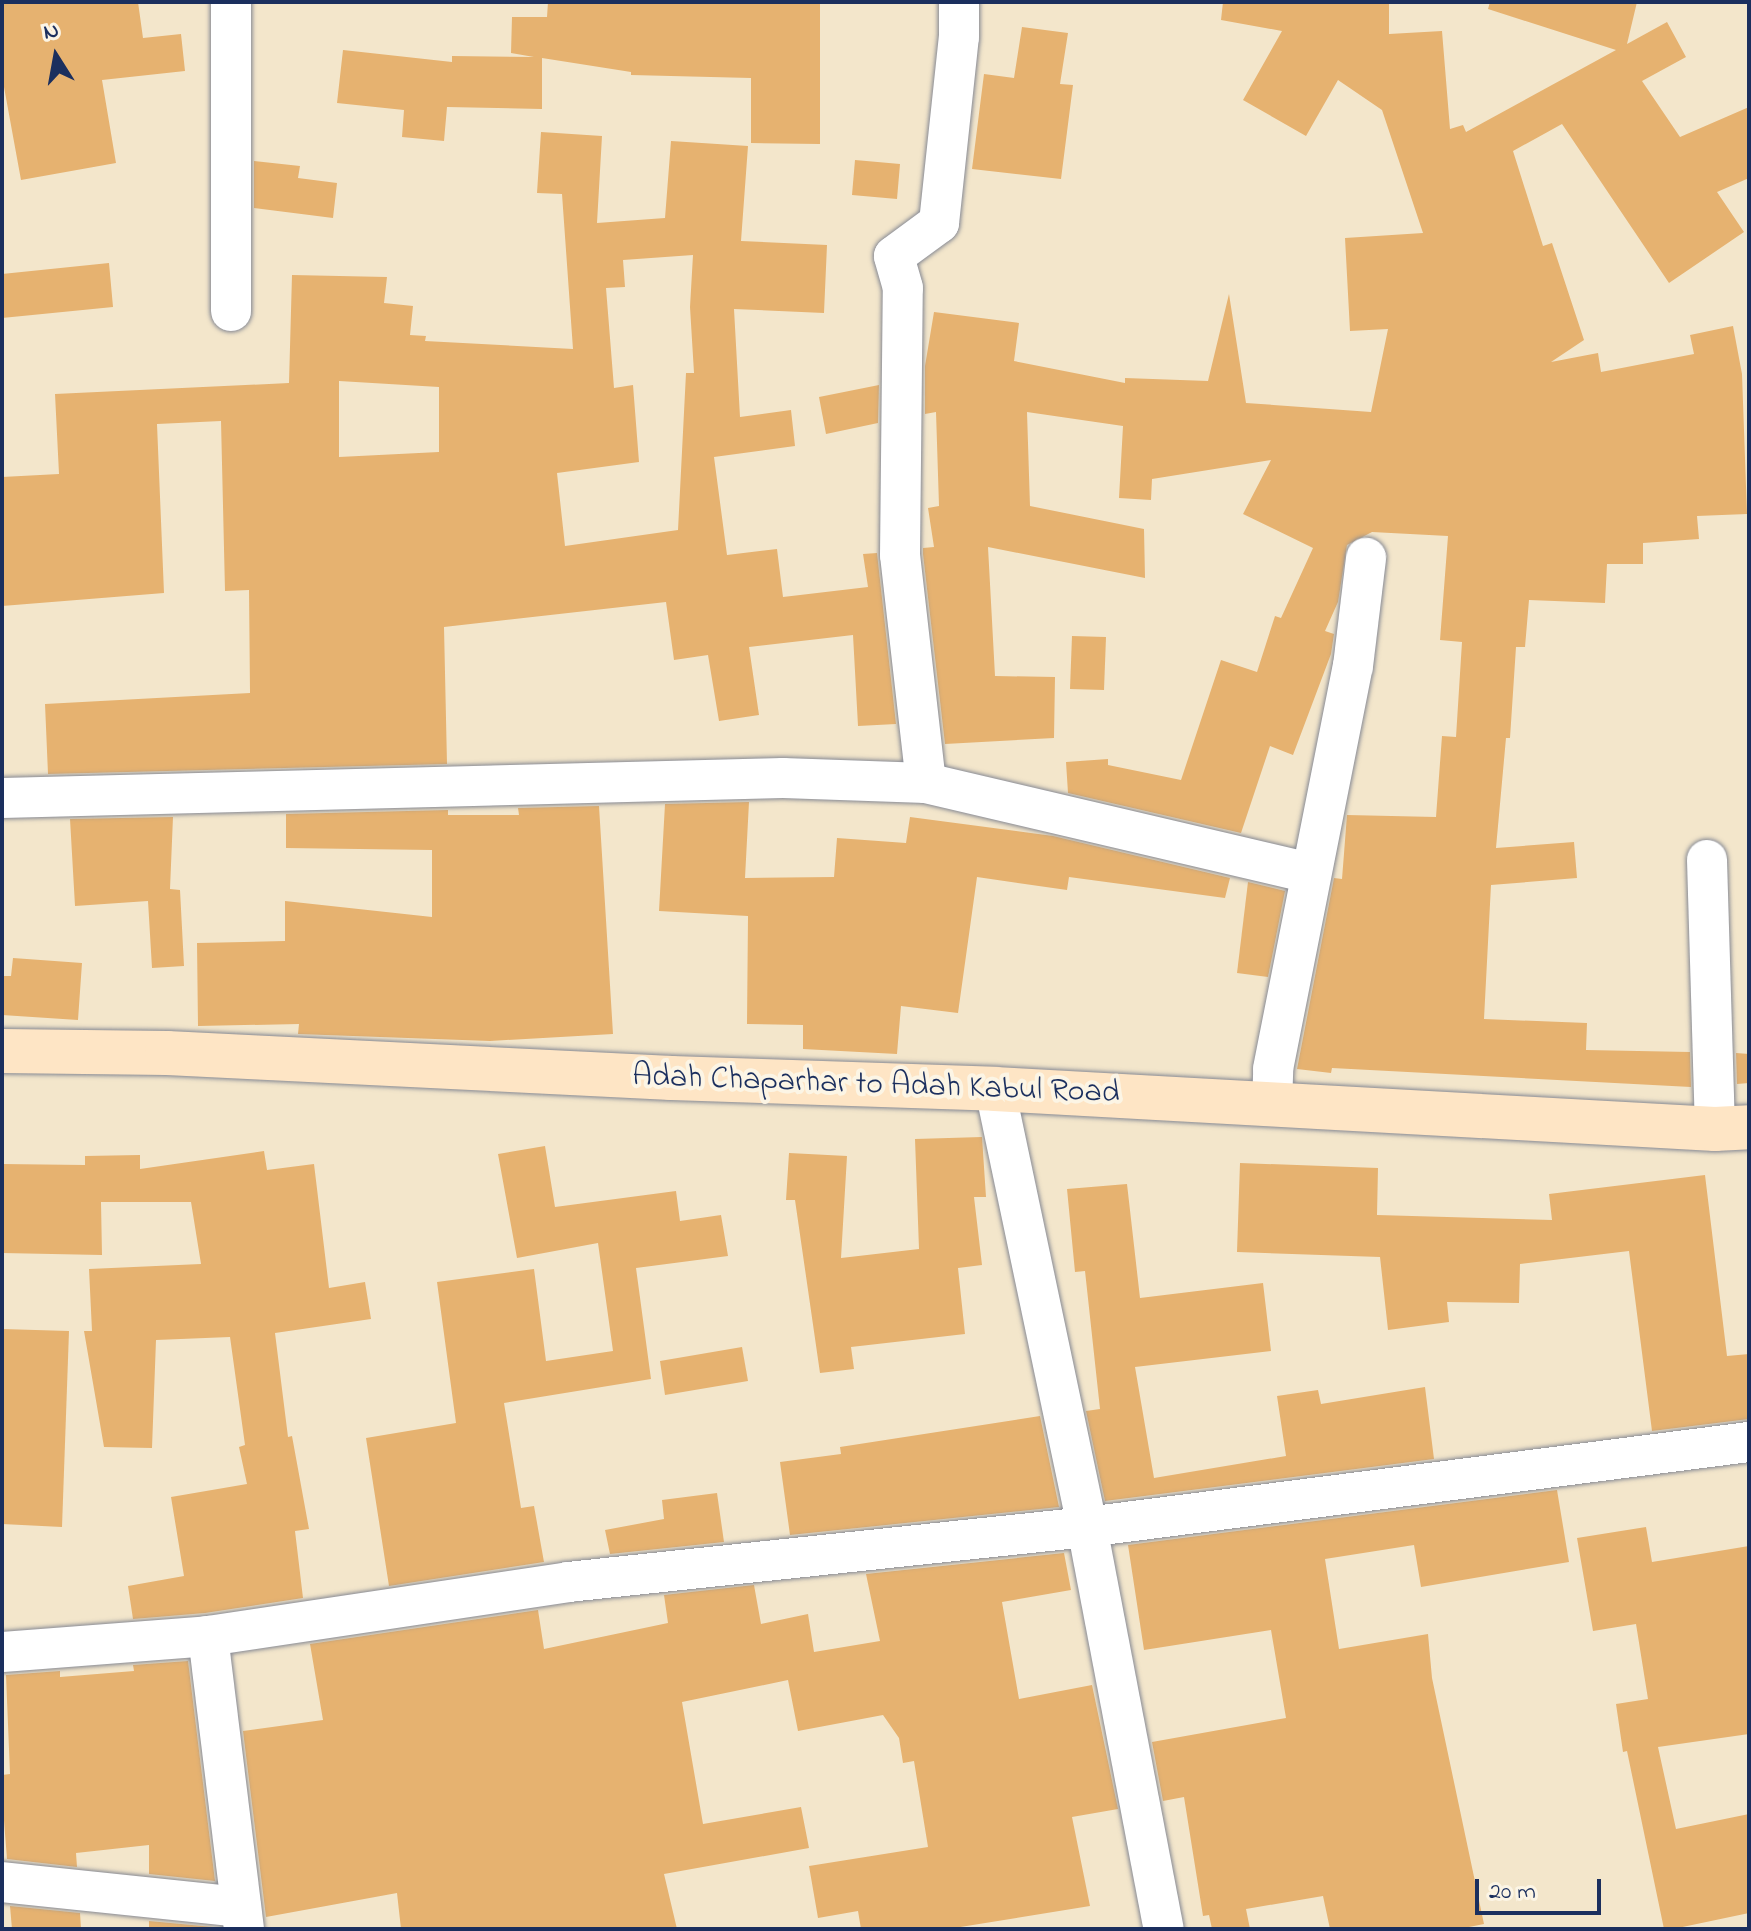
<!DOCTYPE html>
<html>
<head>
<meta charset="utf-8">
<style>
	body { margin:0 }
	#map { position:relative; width:1751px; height:1931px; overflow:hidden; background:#f3e6cb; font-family:"Indie Flower",sans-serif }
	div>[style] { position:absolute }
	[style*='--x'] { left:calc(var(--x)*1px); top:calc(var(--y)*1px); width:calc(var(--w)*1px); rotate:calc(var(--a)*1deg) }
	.building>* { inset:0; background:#e6b270 }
	.roads { filter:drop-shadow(0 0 2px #878a94) drop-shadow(0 0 2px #878a94) }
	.street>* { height:40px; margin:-20px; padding:0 20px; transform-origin:20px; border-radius:20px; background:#fff }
	.secondary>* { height:44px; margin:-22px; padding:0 22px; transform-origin:22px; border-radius:22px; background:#fee5c5 }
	span { translate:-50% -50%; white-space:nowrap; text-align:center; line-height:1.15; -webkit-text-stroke:8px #fcf5e5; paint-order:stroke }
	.street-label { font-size:32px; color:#1b2f5e }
	.frame { position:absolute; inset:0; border:4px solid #1b2f5e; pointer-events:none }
	.north { position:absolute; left:16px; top:16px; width:80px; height:80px; -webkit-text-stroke:6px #fcf5e5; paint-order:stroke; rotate:349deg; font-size:22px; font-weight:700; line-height:32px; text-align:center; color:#1b2f5e }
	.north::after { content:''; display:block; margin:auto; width:28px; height:36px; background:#1b2f5e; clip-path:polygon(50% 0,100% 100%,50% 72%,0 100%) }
	.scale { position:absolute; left:1475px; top:1879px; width:126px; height:36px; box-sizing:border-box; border:4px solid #1b2f5e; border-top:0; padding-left:10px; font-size:24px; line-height:28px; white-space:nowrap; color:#1b2f5e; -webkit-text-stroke:6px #fcf5e5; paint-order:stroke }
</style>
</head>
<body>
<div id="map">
	<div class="building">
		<div style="clip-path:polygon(2px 2px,138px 2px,143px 38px,181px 34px,185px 71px,102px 80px,116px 163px,21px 180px,2px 76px)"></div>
		<div style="clip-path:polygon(548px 2px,820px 2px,820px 144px,751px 143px,751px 78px,631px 75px,631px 72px,542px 58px,542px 109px,447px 107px,444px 141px,402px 137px,404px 110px,337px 103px,343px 50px,452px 62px,452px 56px,534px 57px,511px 53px,512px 17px,547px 17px)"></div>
		<div style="clip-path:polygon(1223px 2px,1389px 2px,1389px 34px,1442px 31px,1450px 129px,1463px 125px,1466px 132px,1616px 50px,1488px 9px,1490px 2px,1637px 2px,1627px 44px,1667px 22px,1686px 57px,1642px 81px,1680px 137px,1749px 107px,1749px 178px,1717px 192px,1744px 232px,1669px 283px,1562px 124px,1513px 151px,1543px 246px,1552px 243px,1584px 340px,1551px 362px,1598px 353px,1601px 372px,1694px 354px,1690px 335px,1733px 326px,1742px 374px,1747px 514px,1697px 516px,1699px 539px,1643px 543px,1643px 564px,1607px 564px,1605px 603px,1529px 600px,1525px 647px,1516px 647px,1510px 738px,1506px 738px,1496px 848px,1574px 842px,1577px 878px,1491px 885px,1484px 1019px,1587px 1023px,1586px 1050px,1690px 1052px,1691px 1087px,1332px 1068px,1331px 1073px,1297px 1069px,1334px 878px,1342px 879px,1347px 815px,1436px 817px,1442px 736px,1456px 737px,1462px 642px,1440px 640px,1448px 536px,1372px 532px,1347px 545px,1338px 602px,1325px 631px,1334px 634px,1331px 654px,1293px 755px,1270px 746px,1241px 833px,1068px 793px,1066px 762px,1108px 759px,1108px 765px,1181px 780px,1221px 660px,1257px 672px,1275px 616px,1281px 618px,1313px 548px,1243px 514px,1271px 460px,1152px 479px,1151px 500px,1119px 498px,1123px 426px,1027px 412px,1030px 506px,1144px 529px,1145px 578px,988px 547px,995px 676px,1055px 677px,1054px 738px,945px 744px,923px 554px,923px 548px,934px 547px,928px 508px,939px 506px,936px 412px,925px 414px,925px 366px,934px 312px,1019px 323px,1014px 361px,1125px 383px,1125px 378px,1208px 381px,1229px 294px,1246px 403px,1371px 412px,1388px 329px,1350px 331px,1345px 238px,1423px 233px,1382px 110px,1338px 80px,1306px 136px,1243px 100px,1282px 31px,1221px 20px)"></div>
		<div style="clip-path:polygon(1022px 27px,1068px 33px,1060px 84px,1073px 85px,1061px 179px,972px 169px,984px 74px,1014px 78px)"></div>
		<div style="clip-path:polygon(evenodd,541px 132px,602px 136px,597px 223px,665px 218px,671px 141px,748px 146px,741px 241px,827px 245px,824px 313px,734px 309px,740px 417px,791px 410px,795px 446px,714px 457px,727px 555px,777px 549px,783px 597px,868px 587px,863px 554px,877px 553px,896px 724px,858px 726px,853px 635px,749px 647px,759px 715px,719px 721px,708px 655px,674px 660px,666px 602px,444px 627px,447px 764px,48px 774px,45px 704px,250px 693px,249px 590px,225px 591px,221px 421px,157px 424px,164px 593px,2px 606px,2px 477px,59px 474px,55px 394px,289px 383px,292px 275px,387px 277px,384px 303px,413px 306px,410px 335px,426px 336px,425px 341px,573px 349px,562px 194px,537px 193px,541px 132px,693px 255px,690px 307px,694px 373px,686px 373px,678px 530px,565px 546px,557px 473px,639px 462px,633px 385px,614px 388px,606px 288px,625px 287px,623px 260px,693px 255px,541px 132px,339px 381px,439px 387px,439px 452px,339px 457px,339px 381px)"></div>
		<div style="clip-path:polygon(855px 160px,900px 164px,897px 199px,852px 195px)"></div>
		<div style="clip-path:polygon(254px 161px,300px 166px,298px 178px,337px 183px,333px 218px,254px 208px)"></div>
		<div style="clip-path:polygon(109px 263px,113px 307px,2px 318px,2px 274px)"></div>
		<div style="clip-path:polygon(879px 385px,878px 423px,826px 434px,819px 397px)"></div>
		<div style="clip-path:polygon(1072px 636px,1106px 637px,1104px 690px,1070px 689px)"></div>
		<div style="clip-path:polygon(749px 802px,745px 878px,834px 877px,837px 838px,906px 843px,910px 817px,1053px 836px,1230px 878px,1225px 898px,1069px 877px,1067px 890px,977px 877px,958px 1013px,901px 1006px,897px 1054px,803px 1049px,803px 1025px,747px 1024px,748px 916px,659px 911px,665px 804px)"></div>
		<div style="clip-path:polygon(599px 806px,613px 1034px,490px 1041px,298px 1034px,299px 1024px,198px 1026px,197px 943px,285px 941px,285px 901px,432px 917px,432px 850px,286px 848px,286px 814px,448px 810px,448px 815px,519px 815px,518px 808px)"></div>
		<div style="clip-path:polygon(173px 817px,170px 889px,180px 890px,184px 966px,152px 968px,148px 901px,75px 906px,70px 819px)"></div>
		<div style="clip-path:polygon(1248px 882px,1285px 891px,1268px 977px,1237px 973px)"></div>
		<div style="clip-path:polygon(13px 958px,82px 963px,78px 1020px,2px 1015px,2px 976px,11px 976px)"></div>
		<div style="clip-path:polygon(1736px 1053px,1749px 1054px,1749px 1083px,1737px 1084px)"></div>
		<div style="clip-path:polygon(982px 1137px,986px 1197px,974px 1197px,982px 1265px,958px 1268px,965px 1334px,851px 1347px,854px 1369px,820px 1373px,795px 1200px,786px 1200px,789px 1153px,847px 1156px,841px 1258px,919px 1249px,915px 1139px)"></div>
		<div style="clip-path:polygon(545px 1146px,555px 1207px,676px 1191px,680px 1221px,721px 1215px,728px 1256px,636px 1268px,651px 1379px,504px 1403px,521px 1508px,534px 1506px,544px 1562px,389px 1586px,366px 1438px,456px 1423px,437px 1282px,534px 1269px,546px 1361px,613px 1351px,598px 1243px,517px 1258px,498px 1154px)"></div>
		<div style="clip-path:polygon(264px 1151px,267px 1170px,314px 1164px,329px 1288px,365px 1282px,371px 1319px,275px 1333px,288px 1437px,292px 1436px,309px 1529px,295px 1531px,303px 1598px,205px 1613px,133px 1619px,128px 1586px,184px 1576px,171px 1497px,247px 1484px,239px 1447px,245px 1445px,230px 1337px,156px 1340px,152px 1448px,104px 1447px,84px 1331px,92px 1331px,89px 1269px,201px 1264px,191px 1202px,101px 1202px,102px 1255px,2px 1253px,2px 1164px,85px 1165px,85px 1156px,140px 1155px,140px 1169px)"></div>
		<div style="clip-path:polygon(1240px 1163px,1378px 1168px,1377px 1215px,1552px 1220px,1549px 1194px,1705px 1175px,1727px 1356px,1749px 1354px,1749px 1419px,1652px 1431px,1629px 1251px,1520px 1264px,1519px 1303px,1447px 1302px,1449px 1322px,1388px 1330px,1380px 1257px,1237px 1252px)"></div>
		<div style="clip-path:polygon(1127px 1184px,1140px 1298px,1263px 1283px,1271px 1351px,1135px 1367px,1154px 1478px,1286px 1456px,1277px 1396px,1318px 1390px,1321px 1404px,1425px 1387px,1434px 1459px,1105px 1501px,1086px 1411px,1100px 1409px,1085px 1271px,1075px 1272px,1067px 1189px)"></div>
		<div style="clip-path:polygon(2px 1329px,69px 1331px,62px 1527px,2px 1524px)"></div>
		<div style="clip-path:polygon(742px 1347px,748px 1381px,665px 1395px,660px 1361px)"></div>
		<div style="clip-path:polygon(1040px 1416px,1059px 1507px,790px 1535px,780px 1462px,841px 1454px,840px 1447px)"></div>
		<div style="clip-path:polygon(1557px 1490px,1569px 1562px,1421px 1587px,1414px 1545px,1325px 1559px,1339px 1649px,1428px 1634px,1432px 1678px,1484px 1924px,1459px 1929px,1330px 1929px,1323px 1896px,1246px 1909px,1250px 1929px,1212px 1929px,1209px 1915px,1203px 1916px,1184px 1797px,1163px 1801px,1152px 1742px,1286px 1718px,1271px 1630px,1144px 1650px,1128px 1545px)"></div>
		<div style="clip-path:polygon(717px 1493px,724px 1542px,610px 1554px,605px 1530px,664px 1519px,662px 1500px)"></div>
		<div style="clip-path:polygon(1646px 1527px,1652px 1562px,1749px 1546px,1749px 1734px,1658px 1747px,1676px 1829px,1749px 1814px,1749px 1913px,1673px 1929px,1664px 1929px,1627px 1751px,1623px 1752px,1616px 1704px,1648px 1699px,1636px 1624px,1593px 1631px,1577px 1538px)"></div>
		<div style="clip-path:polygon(1064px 1553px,1071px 1590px,1002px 1602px,1019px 1699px,1092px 1685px,1118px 1809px,1072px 1817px,1090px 1906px,948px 1929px,861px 1929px,858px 1911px,818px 1918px,809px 1866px,928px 1847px,914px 1761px,903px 1763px,899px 1738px,883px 1715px,798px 1731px,788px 1680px,682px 1702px,703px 1824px,801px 1807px,809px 1848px,664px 1874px,677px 1929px,401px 1929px,397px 1893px,266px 1917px,243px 1731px,323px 1720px,310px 1644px,538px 1610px,544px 1649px,668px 1623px,664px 1595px,754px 1585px,761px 1624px,808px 1614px,814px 1652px,880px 1641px,866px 1574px)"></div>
		<div style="clip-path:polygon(188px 1661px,215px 1881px,149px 1874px,149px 1845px,76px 1853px,77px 1867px,7px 1859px,2px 1795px,2px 1775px,10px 1774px,6px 1675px,60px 1671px,60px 1677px,134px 1671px,133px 1665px)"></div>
		<div style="clip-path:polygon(10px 1906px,80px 1913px,81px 1929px,12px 1929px)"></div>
		<div style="clip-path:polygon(149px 1921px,213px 1927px,214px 1929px,149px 1929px)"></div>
	</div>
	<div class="roads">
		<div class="street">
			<div style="--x:231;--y:311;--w:309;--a:-90"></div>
			<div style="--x:926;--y:783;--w:229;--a:-96.5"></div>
			<div style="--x:900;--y:555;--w:267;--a:-89.4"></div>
			<div style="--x:903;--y:288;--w:33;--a:-106"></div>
			<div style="--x:894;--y:256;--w:56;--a:-36.3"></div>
			<div style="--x:939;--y:223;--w:187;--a:-83.9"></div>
			<div style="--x:959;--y:37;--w:35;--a:-90"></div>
			<div style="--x:2;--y:798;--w:781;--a:-1.47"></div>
			<div style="--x:783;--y:778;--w:143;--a:2"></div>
			<div style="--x:926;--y:783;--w:394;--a:13.2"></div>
			<div style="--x:1707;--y:860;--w:269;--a:88.3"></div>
			<div style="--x:995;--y:1089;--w:448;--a:78.1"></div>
			<div style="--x:1087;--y:1527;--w:409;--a:79.2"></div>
			<div style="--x:1272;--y:1105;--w:36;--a:-88"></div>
			<div style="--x:1273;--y:1069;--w:411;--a:-78.8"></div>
			<div style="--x:1353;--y:666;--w:109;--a:-83.1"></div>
			<div style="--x:208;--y:1636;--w:295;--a:83"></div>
			<div style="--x:2;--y:1652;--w:207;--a:-4.4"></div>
			<div style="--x:208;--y:1636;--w:364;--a:-8.5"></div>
			<div style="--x:568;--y:1582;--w:522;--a:-6.05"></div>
			<div style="--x:1087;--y:1527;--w:667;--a:-7.32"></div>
			<div style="--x:2;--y:1882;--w:240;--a:6"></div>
		</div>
		<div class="secondary">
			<div style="--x:2;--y:1051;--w:165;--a:0.7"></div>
			<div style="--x:167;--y:1053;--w:505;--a:2.84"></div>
			<div style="--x:671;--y:1078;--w:324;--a:1.9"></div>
			<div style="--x:995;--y:1089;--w:721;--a:3.18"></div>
			<div style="--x:1715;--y:1129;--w:34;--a:-3"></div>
		</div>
	</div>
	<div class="street-label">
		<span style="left:876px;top:1086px;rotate:2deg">Adah Chaparhar to Adah Kabul Road</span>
	</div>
	<div class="frame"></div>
	<div class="north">N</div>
	<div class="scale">20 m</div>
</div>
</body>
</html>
